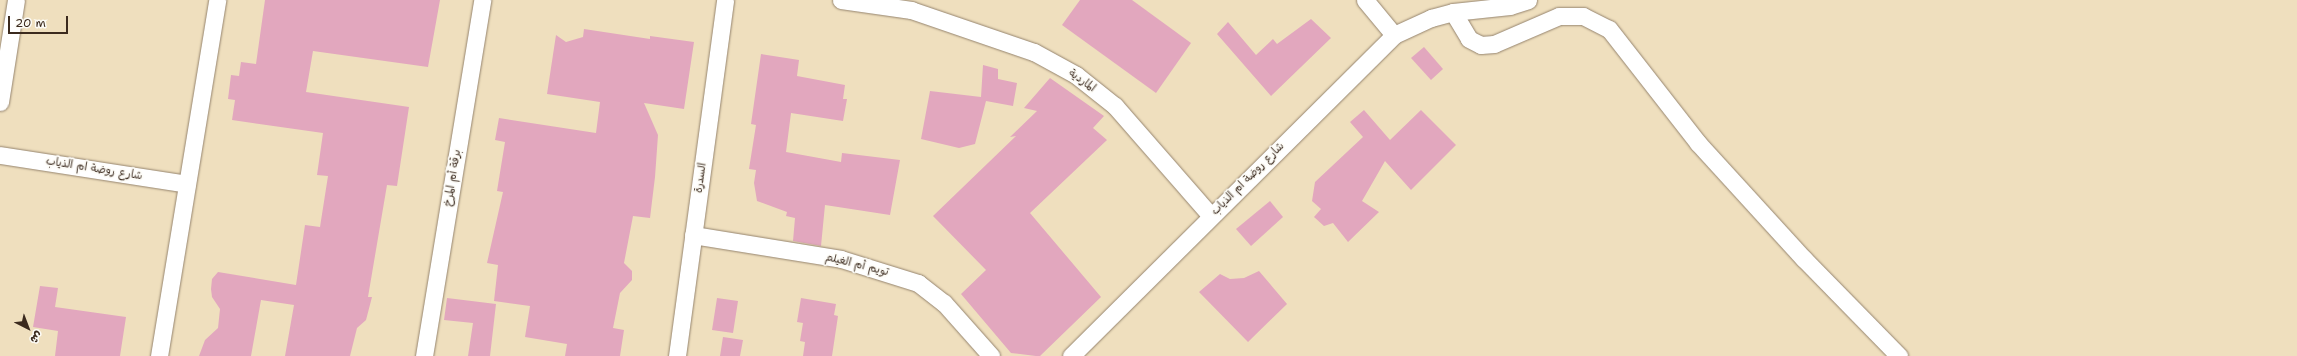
<!DOCTYPE html>
<html>
<head>
<meta charset="utf-8">
<style>
	body { margin:0 }
	#map { position:relative; width:2297px; height:356px; overflow:hidden; background:#efdfbe; font-family:"Shantell Sans","Playpen Sans Arabic",sans-serif }
	div>[style] { position:absolute }
	[style*='--x'] { left:calc(var(--x)*1px); top:calc(var(--y)*1px); width:calc(var(--w)*1px); rotate:calc(var(--a)*1deg) }
	.building>* { inset:0; background:#e2a7be }
	.roads { filter:drop-shadow(0 0 1px #95846e) drop-shadow(0 0 1px #95846e) }
	.minor>* { height:17px; margin:-8.5px; padding:0 8.5px; transform-origin:8.5px; border-radius:8.5px; background:#fff }
	span { translate:-50% -50%; white-space:nowrap; text-align:center; line-height:1.15; -webkit-text-stroke:3.5px #fdfcf7; paint-order:stroke }
	.street-label { font-size:11px; color:#3b2a1e }
	.north { position:absolute; left:8px; top:308px; width:40px; height:40px; -webkit-text-stroke:3px #fdfcf7; paint-order:stroke; rotate:138deg; font-size:11px; font-weight:700; line-height:16px; text-align:center; color:#3b2a1e }
	.north::after { content:''; display:block; margin:auto; width:14px; height:18px; background:#3b2a1e; clip-path:polygon(50% 0,100% 100%,50% 72%,0 100%) }
	.scale { position:absolute; left:8px; top:16px; width:60px; height:18px; box-sizing:border-box; border:2px solid #3b2a1e; border-top:0; padding-left:5px; font-size:12px; line-height:14px; white-space:nowrap; color:#3b2a1e; -webkit-text-stroke:3px #fdfcf7; paint-order:stroke }
</style>
</head>
<body>
<div id="map">
	<div class="building">
		<div style="clip-path:polygon(265px 0,440px 0,428px 67px,313px 51px,306px 92px,409px 107px,397px 186px,387px 185px,368px 297px,372px 297px,366px 320px,357px 328px,350px 356px,285px 356px,294px 305px,261px 300px,251px 356px,199px 356px,205px 340px,218px 328px,220px 309px,212px 297px,211px 289px,212px 279px,218px 272px,296px 285px,305px 225px,320px 227px,328px 176px,317px 175px,323px 133px,232px 120px,235px 100px,228px 99px,231px 75px,239px 76px,241px 62px,256px 64px)"></div>
		<div style="clip-path:polygon(1080px 0,1132px 0,1191px 43px,1156px 93px,1062px 25px)"></div>
		<div style="clip-path:polygon(1311px 19px,1331px 38px,1271px 96px,1217px 34px,1228px 22px,1256px 55px,1273px 39px,1277px 44px)"></div>
		<div style="clip-path:polygon(584px 29px,650px 39px,650px 36px,694px 42px,684px 109px,644px 103px,658px 135px,655px 177px,650px 218px,633px 216px,624px 263px,632px 271px,632px 280px,620px 293px,613px 328px,624px 330px,620px 356px,565px 356px,567px 344px,525px 337px,530px 306px,494px 301px,498px 265px,487px 263px,503px 192px,497px 191px,505px 142px,495px 140px,499px 118px,596px 133px,600px 102px,547px 94px,556px 35px,566px 42px,583px 37px)"></div>
		<div style="clip-path:polygon(1424px 47px,1443px 69px,1431px 80px,1411px 58px)"></div>
		<div style="clip-path:polygon(761px 54px,799px 60px,797px 76px,845px 85px,843px 99px,847px 99px,843px 121px,791px 113px,786px 152px,841px 162px,842px 153px,900px 160px,890px 215px,825px 205px,821px 246px,793px 241px,795px 218px,786px 216px,787px 212px,757px 201px,754px 183px,756px 170px,749px 169px,756px 125px,751px 124px)"></div>
		<div style="clip-path:polygon(983px 65px,998px 69px,998px 79px,1017px 83px,1013px 106px,986px 101px,975px 144px,959px 148px,921px 139px,930px 91px,981px 97px)"></div>
		<div style="clip-path:polygon(1050px 78px,1104px 116px,1093px 128px,1107px 140px,1030px 213px,1101px 297px,1040px 356px,1036px 356px,1011px 353px,961px 294px,986px 270px,933px 216px,1016px 136px,1010px 137px,1037px 111px,1024px 108px)"></div>
		<div style="clip-path:polygon(1364px 110px,1390px 140px,1421px 110px,1456px 145px,1411px 190px,1385px 161px,1362px 201px,1379px 212px,1348px 242px,1333px 223px,1324px 226px,1314px 217px,1321px 209px,1312px 201px,1315px 182px,1363px 137px,1350px 122px)"></div>
		<div style="clip-path:polygon(1270px 201px,1283px 217px,1251px 246px,1236px 229px)"></div>
		<div style="clip-path:polygon(1259px 271px,1287px 304px,1248px 342px,1199px 292px,1220px 274px,1230px 279px,1244px 278px)"></div>
		<div style="clip-path:polygon(40px 286px,58px 288px,55px 307px,126px 317px,120px 356px,55px 356px,58px 331px,33px 327px)"></div>
		<div style="clip-path:polygon(447px 298px,496px 304px,490px 356px,468px 356px,473px 323px,444px 320px)"></div>
		<div style="clip-path:polygon(717px 298px,738px 301px,733px 333px,712px 330px)"></div>
		<div style="clip-path:polygon(801px 298px,836px 304px,834px 315px,838px 316px,832px 356px,803px 356px,805px 342px,800px 341px,803px 323px,797px 322px)"></div>
		<div style="clip-path:polygon(723px 337px,743px 340px,740px 356px,720px 356px)"></div>
	</div>
	<div class="roads">
		<div class="minor">
			<div style="--x:841;--y:0;--w:71;--a:8.1"></div>
			<div style="--x:911;--y:10;--w:130;--a:18.9"></div>
			<div style="--x:1034;--y:52;--w:48;--a:28.7"></div>
			<div style="--x:1076;--y:75;--w:50;--a:38.5"></div>
			<div style="--x:1115;--y:106;--w:146;--a:48.9"></div>
			<div style="--x:1365;--y:0;--w:45;--a:50.4"></div>
			<div style="--x:1453;--y:12;--w:31;--a:59"></div>
			<div style="--x:1469;--y:39;--w:13;--a:27"></div>
			<div style="--x:1481;--y:45;--w:13;--a:-4"></div>
			<div style="--x:1494;--y:44;--w:71;--a:-23.3"></div>
			<div style="--x:1559;--y:16;--w:24;--a:0"></div>
			<div style="--x:1583;--y:16;--w:29;--a:27"></div>
			<div style="--x:1609;--y:29;--w:145;--a:52"></div>
			<div style="--x:1698;--y:143;--w:157;--a:47.6"></div>
			<div style="--x:1804;--y:259;--w:136;--a:45.6"></div>
			<div style="--x:0;--y:102;--w:103;--a:-81.1"></div>
			<div style="--x:0;--y:155;--w:189;--a:8.8"></div>
			<div style="--x:693;--y:235;--w:150;--a:9.2"></div>
			<div style="--x:841;--y:259;--w:81;--a:17.3"></div>
			<div style="--x:918;--y:283;--w:33;--a:38"></div>
			<div style="--x:944;--y:303;--w:71;--a:48.4"></div>
			<div style="--x:159;--y:356;--w:361;--a:-80.7"></div>
			<div style="--x:424;--y:356;--w:361;--a:-80.7"></div>
			<div style="--x:677;--y:356;--w:359;--a:-82.3"></div>
			<div style="--x:1071;--y:356;--w:455;--a:-44.8"></div>
			<div style="--x:1394;--y:35;--w:41;--a:-24.7"></div>
			<div style="--x:1431;--y:18;--w:23;--a:-15"></div>
			<div style="--x:1453;--y:12;--w:57;--a:-6"></div>
			<div style="--x:1510;--y:6;--w:19;--a:-18"></div>
		</div>
	</div>
	<div class="street-label">
		<span style="left:1082px;top:81px;rotate:36deg">الماردية</span>
		<span style="left:94px;top:169px;rotate:9deg">شارع روضة ام الذياب</span>
		<span style="left:453px;top:178px;rotate:-81deg">برقة أم المرخ</span>
		<span style="left:701px;top:178px;rotate:-82deg">السدرة</span>
		<span style="left:1248px;top:179px;rotate:-45deg">شارع روضة ام الذياب</span>
		<span style="left:857px;top:265px;rotate:14deg">تويم أم الغيلم</span>
	</div>
	<div class="north">ش</div>
	<div class="scale">20 m</div>
</div>
</body>
</html>
